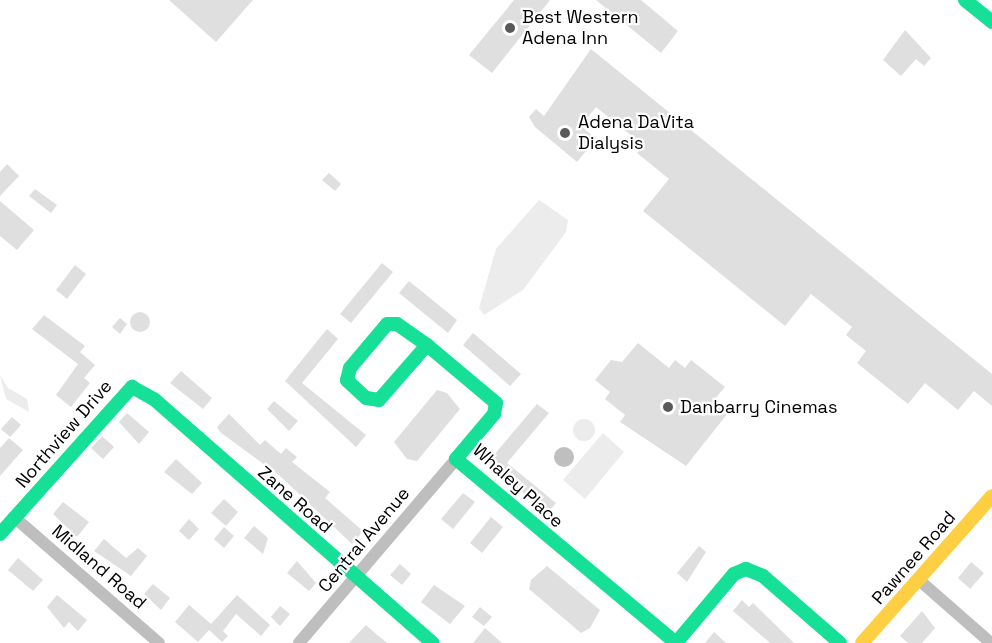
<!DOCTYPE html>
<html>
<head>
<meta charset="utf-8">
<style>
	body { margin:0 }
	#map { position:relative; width:992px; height:643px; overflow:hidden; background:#fff; font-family:"Space Grotesk",sans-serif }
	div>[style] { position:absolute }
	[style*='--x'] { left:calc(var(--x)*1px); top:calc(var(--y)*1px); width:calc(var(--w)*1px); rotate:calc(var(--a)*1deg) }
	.green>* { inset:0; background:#ececec }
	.round { border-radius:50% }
	.water>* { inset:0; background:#bfbfbf }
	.building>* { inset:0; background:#dfdfdf }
	.street>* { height:12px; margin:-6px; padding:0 6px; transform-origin:6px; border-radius:6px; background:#bebebe }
	.fast>* { height:14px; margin:-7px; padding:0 7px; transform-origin:7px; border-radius:7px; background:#16e098 }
	.slow>* { height:14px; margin:-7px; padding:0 7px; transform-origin:7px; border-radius:7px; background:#ffcf43 }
	.dots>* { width:16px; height:16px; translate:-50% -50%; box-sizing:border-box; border:3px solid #fff; border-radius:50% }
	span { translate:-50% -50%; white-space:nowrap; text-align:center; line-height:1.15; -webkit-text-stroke:4.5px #fff; paint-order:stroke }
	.poi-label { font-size:18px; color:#000 }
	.left { translate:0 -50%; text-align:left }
	.street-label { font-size:18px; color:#000 }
</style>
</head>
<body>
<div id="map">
	<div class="green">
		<div style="clip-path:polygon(539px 200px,568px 220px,566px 232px,523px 290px,484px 315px,479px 308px,496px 249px)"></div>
		<div style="clip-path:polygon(0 375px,8px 388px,27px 399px,29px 412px,6px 399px)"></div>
		<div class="round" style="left:573px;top:419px;width:22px;height:22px"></div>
		<div style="clip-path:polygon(603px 433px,624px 452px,585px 499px,563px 480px)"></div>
	</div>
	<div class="water">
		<div class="round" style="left:554px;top:447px;width:20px;height:20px"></div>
	</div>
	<div class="building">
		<div style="clip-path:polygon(169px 0,253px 0,216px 42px)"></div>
		<div style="clip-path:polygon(514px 0,550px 0,492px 73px,469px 55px)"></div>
		<div style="clip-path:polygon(596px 0,641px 0,678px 31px,661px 53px)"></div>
		<div style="clip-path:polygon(905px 30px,931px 58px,924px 66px,916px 59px,901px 76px,883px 60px)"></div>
		<div style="clip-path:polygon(591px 49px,992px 374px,992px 406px,974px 391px,958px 410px,925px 383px,908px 404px,857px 363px,866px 351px,846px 335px,852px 327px,811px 294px,785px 326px,643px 211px,669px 179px,637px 153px,643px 145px,596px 107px,581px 126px,596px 139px,577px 162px,535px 127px,529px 117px,536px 109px,544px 116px)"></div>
		<div style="clip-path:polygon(7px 164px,19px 176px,0 196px,0 172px)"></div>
		<div style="clip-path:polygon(329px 173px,341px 184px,335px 191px,322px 180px)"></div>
		<div style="clip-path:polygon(35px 189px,57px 205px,51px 213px,29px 196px)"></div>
		<div style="clip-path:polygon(0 201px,34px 230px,17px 250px,0 236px)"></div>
		<div style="clip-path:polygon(382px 263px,393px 272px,351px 323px,340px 314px)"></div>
		<div style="clip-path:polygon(75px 265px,86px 274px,67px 299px,56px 290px)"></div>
		<div style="clip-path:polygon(409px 281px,457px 320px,448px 333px,399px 293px)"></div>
		<div class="round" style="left:130px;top:312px;width:20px;height:20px"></div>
		<div style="clip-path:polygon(44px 315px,85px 346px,80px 352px,95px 365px,84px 378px,90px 383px,71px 407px,56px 395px,78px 364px,32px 329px)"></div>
		<div style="clip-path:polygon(120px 318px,127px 324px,120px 334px,112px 327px)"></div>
		<div style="clip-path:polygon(327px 329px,338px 339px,302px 383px,366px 435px,356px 447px,285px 381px)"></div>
		<div style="clip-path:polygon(473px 333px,521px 374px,510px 386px,463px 345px)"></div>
		<div style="clip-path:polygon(638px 343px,669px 368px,675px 360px,685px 368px,691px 360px,725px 387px,713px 401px,728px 413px,686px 466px,620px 422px,625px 415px,605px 399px,610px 392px,595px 380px,611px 360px,622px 362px)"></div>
		<div style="clip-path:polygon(181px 371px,212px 398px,203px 409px,170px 383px)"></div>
		<div style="clip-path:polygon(437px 390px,447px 393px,460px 409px,417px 461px,407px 459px,394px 442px)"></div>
		<div style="clip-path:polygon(274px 401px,298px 421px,289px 431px,267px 409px)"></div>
		<div style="clip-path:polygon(537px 404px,549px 413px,507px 463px,556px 503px,547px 514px,488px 462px)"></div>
		<div style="clip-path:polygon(127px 413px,149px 432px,139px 444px,119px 422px)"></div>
		<div style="clip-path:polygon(229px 414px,260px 445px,265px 440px,281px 454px,286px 448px,297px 457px,292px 462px,330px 492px,325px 498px,363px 531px,352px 544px,280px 476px,220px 432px,217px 427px)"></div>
		<div style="clip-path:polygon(12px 417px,21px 425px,10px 437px,1px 429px)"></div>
		<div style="clip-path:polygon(102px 436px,114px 447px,103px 459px,91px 448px)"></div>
		<div style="clip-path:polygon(9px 438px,23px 450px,0 476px,0 448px)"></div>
		<div style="clip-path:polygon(176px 459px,202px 483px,192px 494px,164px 472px)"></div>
		<div style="clip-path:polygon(463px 493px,475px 502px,453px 529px,441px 519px)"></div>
		<div style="clip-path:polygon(224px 499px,238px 512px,226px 526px,211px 513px)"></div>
		<div style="clip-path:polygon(63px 502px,89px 522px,77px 537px,53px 514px)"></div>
		<div style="clip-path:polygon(491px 517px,503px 527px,482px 553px,470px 543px)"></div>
		<div style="clip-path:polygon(189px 519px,199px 529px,189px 540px,179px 531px)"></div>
		<div style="clip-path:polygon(254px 526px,268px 538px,263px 554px,244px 538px)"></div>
		<div style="clip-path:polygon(224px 527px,234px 536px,224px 548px,214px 539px)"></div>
		<div style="clip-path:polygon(104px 539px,126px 558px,138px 548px,147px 556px,131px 576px,94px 551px)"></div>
		<div style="clip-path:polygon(699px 546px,706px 552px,687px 582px,677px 573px)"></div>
		<div style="clip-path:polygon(18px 558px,43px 580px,33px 591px,8px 570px)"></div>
		<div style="clip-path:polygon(297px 561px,316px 583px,309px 591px,287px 573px)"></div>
		<div style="clip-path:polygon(971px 562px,984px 573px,970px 589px,958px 578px)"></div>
		<div style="clip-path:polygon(400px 564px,411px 574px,402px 585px,390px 575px)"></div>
		<div style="clip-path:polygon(547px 566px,600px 610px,590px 628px,581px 633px,529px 589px,531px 580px)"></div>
		<div style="clip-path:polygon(153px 584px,170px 598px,161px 610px,144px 594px)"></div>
		<div style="clip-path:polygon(434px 585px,465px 606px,450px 624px,421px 602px)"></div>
		<div style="clip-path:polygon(57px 595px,87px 620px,78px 631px,69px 622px,64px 628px,47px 607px)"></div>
		<div style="clip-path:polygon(237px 595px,270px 625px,261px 636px,236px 614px,223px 631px,228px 636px,222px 642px,209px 630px,198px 642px,175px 622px,189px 605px,211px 624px)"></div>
		<div style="clip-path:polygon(742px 600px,749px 607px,753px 603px,794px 643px,770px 643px,733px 611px)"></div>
		<div style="clip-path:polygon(280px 606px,290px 614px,280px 626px,271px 617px)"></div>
		<div style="clip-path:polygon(480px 607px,492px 617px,484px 626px,472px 617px)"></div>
		<div style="clip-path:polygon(922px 611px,935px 628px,922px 643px,908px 643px,900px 636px)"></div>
		<div style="clip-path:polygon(366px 625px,375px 633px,387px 643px,349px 643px)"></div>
		<div style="clip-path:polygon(485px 628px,502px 643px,473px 643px)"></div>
		<div style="clip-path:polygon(714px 632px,726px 643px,705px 643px)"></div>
	</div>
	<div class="street">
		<div style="--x:14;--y:517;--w:192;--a:41"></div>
		<div style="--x:919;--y:580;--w:96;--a:41.2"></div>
		<div style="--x:299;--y:643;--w:242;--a:-49.5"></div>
	</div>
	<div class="fast">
		<div style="--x:965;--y:0;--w:35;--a:39"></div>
		<div style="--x:427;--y:345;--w:73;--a:131.1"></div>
		<div style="--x:379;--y:400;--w:13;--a:-171"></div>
		<div style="--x:366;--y:398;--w:26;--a:-137"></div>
		<div style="--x:347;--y:380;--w:12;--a:-76"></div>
		<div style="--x:350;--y:368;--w:57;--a:-49.9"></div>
		<div style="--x:387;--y:324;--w:10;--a:0"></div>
		<div style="--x:397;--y:324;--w:37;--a:35"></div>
		<div style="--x:427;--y:345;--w:90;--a:40"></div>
		<div style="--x:496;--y:403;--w:11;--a:100"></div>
		<div style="--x:494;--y:414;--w:59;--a:130.2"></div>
		<div style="--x:456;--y:459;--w:287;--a:39.9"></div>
		<div style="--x:0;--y:534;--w:198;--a:-48.1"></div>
		<div style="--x:132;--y:387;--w:26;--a:29"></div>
		<div style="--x:155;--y:400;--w:369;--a:41.2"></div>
		<div style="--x:676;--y:643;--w:90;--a:-50"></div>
		<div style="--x:734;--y:574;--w:13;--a:-23"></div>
		<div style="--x:746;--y:569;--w:18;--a:22"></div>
		<div style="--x:763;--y:576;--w:102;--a:41"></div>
	</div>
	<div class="slow">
		<div style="--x:862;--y:643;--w:196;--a:-48.5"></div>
	</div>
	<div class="dots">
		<div style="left:510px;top:28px;background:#595959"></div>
		<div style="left:565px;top:133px;background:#595959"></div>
		<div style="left:668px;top:407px;background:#595959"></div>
	</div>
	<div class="poi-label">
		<span class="left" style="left:522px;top:28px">Best Western<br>Adena Inn</span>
		<span class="left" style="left:578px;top:133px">Adena DaVita<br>Dialysis</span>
		<span class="left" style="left:680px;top:407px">Danbarry Cinemas</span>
	</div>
	<div class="street-label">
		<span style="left:64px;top:434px;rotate:-49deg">Northview Drive</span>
		<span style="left:518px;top:486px;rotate:42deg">Whaley Place</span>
		<span style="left:295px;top:500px;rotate:41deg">Zane Road</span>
		<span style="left:364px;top:540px;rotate:-50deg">Central Avenue</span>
		<span style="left:914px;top:558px;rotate:-49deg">Pawnee Road</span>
		<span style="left:99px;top:567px;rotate:41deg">Midland Road</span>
	</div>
</div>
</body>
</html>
